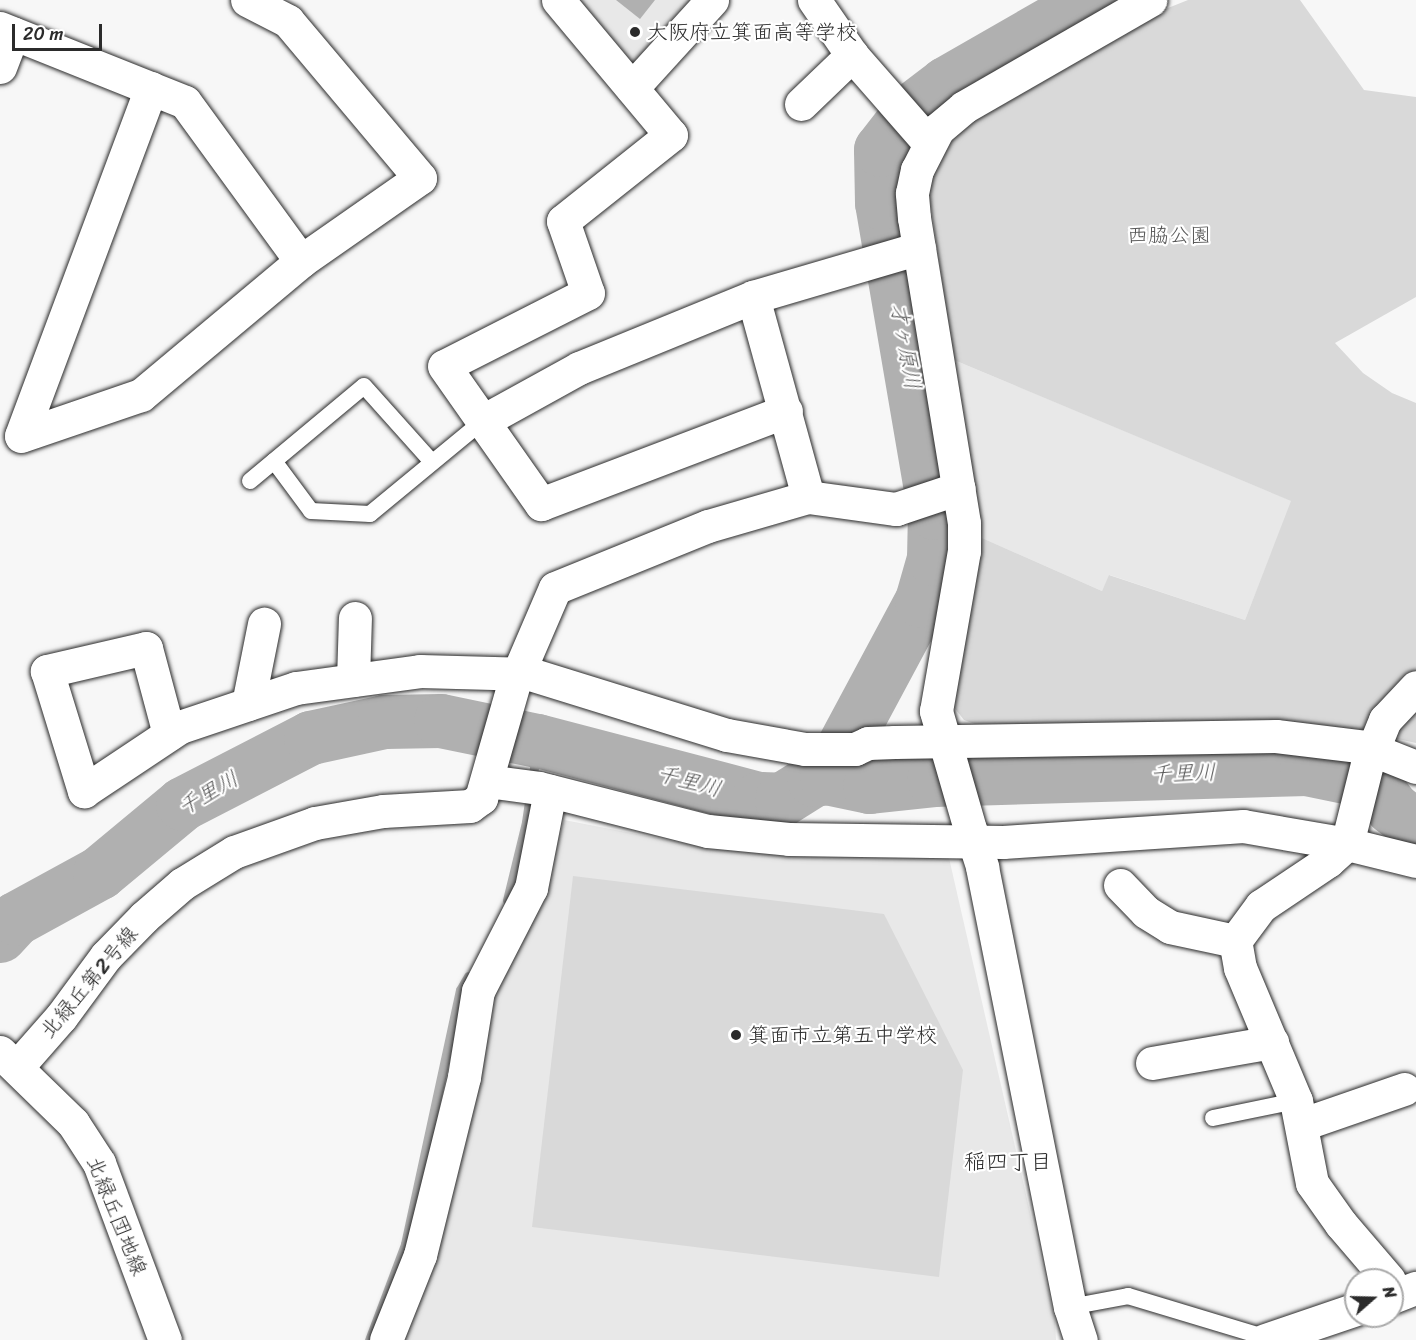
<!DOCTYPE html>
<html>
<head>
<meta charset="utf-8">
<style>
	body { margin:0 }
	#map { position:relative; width:1416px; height:1340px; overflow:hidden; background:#f7f7f7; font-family:Sriracha,"Klee One",sans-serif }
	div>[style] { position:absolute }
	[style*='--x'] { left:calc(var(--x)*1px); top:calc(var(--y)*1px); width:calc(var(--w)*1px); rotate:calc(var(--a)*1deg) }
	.built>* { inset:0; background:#e8e8e8 }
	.green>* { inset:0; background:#d9d9d9 }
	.water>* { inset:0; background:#b0b0b0 }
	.stream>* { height:9px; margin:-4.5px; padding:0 4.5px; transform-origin:4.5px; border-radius:4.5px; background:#b0b0b0 }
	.river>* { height:54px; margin:-27px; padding:0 27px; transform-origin:27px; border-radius:27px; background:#b0b0b0 }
	.roads { filter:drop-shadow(0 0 2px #2b2b2b) drop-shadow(0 0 2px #2b2b2b) }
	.service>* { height:16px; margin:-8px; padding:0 8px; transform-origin:8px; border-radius:8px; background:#fff }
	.minor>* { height:33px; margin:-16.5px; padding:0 16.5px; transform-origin:16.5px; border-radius:16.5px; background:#fff }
	.tertiary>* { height:33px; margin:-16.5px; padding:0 16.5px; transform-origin:16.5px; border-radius:16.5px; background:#fff }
	.dots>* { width:16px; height:16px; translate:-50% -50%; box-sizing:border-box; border:3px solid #fff; border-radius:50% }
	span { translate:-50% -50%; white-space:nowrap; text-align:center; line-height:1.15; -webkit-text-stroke:4.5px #fff; paint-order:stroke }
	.poi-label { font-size:21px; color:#2b2b2b }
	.left { translate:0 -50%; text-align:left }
	.park-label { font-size:21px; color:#565656 }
	.street-label { font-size:21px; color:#2b2b2b }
	.water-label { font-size:22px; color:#5a5a5a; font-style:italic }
	.neighbourhood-label { font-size:22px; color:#2b2b2b }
	.north { position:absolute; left:1344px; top:1268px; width:60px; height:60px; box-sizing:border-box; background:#fff; border:2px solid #aaa; border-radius:50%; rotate:70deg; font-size:16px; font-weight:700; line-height:24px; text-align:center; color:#2b2b2b }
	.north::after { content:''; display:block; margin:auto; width:21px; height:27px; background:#2b2b2b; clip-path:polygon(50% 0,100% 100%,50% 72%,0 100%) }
	.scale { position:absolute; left:12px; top:24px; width:90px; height:27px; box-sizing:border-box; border:3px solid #2b2b2b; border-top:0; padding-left:8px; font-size:18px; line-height:21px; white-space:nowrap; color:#2b2b2b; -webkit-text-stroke:4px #fff; paint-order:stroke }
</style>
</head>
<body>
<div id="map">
	<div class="built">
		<div style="clip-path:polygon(572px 0,700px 0,636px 69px)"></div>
		<div style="clip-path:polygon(954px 360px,1292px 501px,1245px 620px,1110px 575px,1102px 591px,982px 538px)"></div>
		<div style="clip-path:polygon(564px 820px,714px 849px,949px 858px,1055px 1321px,1056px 1340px,394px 1340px,491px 989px,542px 897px)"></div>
	</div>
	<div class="green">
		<div style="clip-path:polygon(1188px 0,1300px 0,1364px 90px,1416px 97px,1416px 297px,1335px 343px,1363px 373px,1392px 393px,1416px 403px,1416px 674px,1368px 732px,975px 724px,964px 720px,953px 706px,982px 538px,1102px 591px,1109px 575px,1245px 620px,1291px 501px,954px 360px,929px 194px,933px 174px,949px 145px,962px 129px,983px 115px,1163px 10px)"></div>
		<div style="clip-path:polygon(1416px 701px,1416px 743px,1389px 737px)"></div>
		<div style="clip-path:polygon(573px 876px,884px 914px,963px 1070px,939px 1277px,532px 1227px)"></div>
	</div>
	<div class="water">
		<div style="clip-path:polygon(616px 0,655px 0,640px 19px)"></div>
	</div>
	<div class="stream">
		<div style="--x:507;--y:900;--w:80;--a:-76.3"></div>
		<div style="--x:526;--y:822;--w:82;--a:-81.6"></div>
		<div style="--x:369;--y:1340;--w:103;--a:-69.4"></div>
		<div style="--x:405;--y:1244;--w:260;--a:-77.8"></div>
		<div style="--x:460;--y:990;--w:16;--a:-60"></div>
	</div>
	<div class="river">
		<div style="--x:827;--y:778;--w:201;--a:-61.8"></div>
		<div style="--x:922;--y:601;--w:44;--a:-74.1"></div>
		<div style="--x:934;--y:559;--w:46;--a:-88.8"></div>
		<div style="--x:935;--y:513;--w:314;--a:-99.7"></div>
		<div style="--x:882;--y:203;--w:53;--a:-91.1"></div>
		<div style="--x:881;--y:150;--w:51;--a:-52.2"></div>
		<div style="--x:912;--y:110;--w:43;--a:-37.4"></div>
		<div style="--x:946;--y:84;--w:168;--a:-29.9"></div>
		<div style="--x:0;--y:936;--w:23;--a:-47"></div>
		<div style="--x:16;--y:919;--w:96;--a:-28.7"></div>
		<div style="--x:100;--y:873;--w:108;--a:-39.7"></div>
		<div style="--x:183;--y:804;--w:144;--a:-27.3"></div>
		<div style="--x:311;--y:738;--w:76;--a:-12.2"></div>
		<div style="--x:385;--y:722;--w:56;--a:-1"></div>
		<div style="--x:441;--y:721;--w:99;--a:11.7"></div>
		<div style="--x:538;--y:741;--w:228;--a:14.7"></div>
		<div style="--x:759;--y:799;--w:23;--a:2"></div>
		<div style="--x:782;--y:800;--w:38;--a:-32"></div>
		<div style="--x:814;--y:780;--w:13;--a:-9"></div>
		<div style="--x:827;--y:778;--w:44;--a:11.8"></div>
		<div style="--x:870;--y:787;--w:64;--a:-6.2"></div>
		<div style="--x:934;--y:780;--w:373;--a:-1.7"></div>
		<div style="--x:1307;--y:769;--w:68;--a:11.8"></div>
		<div style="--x:1374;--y:783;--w:31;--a:54"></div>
		<div style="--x:1392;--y:808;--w:31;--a:38"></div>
	</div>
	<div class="roads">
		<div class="service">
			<div style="--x:274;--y:461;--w:62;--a:53.5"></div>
			<div style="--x:311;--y:511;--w:59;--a:2.9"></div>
			<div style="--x:370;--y:514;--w:146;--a:-39.5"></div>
			<div style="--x:250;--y:481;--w:148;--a:-39.8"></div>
			<div style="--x:364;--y:386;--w:102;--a:48.2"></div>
			<div style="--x:1213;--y:1118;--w:85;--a:-11.6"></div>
			<div style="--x:1070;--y:1307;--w:59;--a:-10.7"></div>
			<div style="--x:1128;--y:1296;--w:145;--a:16.8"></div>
		</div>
		<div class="minor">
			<div style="--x:558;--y:0;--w:176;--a:50.1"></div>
			<div style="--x:671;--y:135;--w:138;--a:141.5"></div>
			<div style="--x:563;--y:221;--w:76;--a:70.9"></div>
			<div style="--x:588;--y:293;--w:161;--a:153.1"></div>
			<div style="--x:444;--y:366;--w:169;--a:54.9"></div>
			<div style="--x:541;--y:504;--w:262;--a:-20.8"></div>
			<div style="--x:814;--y:0;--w:67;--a:55.4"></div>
			<div style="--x:852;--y:55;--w:117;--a:48.8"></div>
			<div style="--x:0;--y:28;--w:199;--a:21.8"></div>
			<div style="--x:185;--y:102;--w:197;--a:53.9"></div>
			<div style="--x:301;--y:261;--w:145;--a:-34.9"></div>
			<div style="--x:420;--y:178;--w:205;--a:-130.1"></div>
			<div style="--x:288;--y:21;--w:46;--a:-152.9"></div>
			<div style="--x:0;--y:67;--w:36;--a:-69"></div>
			<div style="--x:151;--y:88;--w:371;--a:110.5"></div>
			<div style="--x:21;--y:436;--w:127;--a:-18.9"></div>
			<div style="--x:141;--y:395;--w:209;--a:-39.9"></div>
			<div style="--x:632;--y:88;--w:119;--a:-47.7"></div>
			<div style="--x:801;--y:104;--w:71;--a:-43.9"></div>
			<div style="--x:753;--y:297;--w:173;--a:-16.4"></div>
			<div style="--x:483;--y:421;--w:110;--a:-28.9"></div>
			<div style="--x:579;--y:368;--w:188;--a:-22.2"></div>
			<div style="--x:753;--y:297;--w:207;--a:74.6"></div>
			<div style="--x:353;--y:680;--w:62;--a:-88.2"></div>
			<div style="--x:248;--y:704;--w:82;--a:-78.7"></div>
			<div style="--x:169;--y:734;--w:89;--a:-105"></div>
			<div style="--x:146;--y:648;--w:102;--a:166.9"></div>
			<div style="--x:47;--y:671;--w:126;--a:72.9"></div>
			<div style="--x:84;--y:791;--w:115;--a:-33.7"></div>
			<div style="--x:180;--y:727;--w:122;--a:-18.6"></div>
			<div style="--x:296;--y:688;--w:125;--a:-7.8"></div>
			<div style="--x:420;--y:671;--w:110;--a:1.6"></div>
			<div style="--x:530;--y:674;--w:206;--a:17.2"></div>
			<div style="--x:727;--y:735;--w:79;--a:10.2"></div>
			<div style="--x:805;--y:749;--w:50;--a:0"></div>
			<div style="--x:855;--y:749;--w:14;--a:-25"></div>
			<div style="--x:868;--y:743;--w:27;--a:-2"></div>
			<div style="--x:895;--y:742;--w:381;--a:-0.9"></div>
			<div style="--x:1276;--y:736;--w:90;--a:7"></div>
			<div style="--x:1365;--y:747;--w:55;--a:21.4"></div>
			<div style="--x:487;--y:781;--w:52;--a:7.7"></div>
			<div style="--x:539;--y:788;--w:174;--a:14.3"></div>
			<div style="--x:708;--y:831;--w:81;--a:5.6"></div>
			<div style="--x:789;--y:839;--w:214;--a:0.8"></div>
			<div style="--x:1003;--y:842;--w:241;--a:-3.8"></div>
			<div style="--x:1243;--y:826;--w:106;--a:9.8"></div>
			<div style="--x:1347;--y:844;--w:71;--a:13.8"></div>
			<div style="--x:970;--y:829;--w:123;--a:-106.1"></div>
			<div style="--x:936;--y:711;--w:162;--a:-80.1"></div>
			<div style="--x:964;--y:551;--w:28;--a:-90"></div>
			<div style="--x:964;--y:523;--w:309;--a:-99.3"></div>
			<div style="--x:914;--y:218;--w:25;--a:-95"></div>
			<div style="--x:912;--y:193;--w:24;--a:-78"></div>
			<div style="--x:917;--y:170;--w:46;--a:-62.9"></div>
			<div style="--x:938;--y:129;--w:34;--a:-40"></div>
			<div style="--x:964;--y:107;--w:215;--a:-29.9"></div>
			<div style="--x:1120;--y:885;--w:37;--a:46"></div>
			<div style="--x:1146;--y:912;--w:28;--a:32"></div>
			<div style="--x:1170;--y:927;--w:66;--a:12.2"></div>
			<div style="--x:1152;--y:1063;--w:122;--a:-9.9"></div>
			<div style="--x:17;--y:1067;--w:67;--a:-48.7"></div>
			<div style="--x:61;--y:1017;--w:76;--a:-53.6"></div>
			<div style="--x:106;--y:956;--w:54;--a:-45.7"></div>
			<div style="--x:144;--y:917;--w:50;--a:-41"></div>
			<div style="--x:182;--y:884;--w:61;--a:-31.6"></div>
			<div style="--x:234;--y:852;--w:86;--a:-19.7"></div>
			<div style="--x:315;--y:823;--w:69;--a:-10"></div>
			<div style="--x:383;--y:811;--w:87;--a:-3.3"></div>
			<div style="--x:470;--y:806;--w:14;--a:-36"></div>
			<div style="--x:481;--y:798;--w:120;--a:-74"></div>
			<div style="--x:514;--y:683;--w:103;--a:-66.7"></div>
			<div style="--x:555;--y:588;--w:165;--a:-22.1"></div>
			<div style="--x:708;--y:526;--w:104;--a:-16.2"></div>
			<div style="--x:808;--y:497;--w:89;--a:7.8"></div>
			<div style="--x:896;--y:509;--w:66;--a:-18.4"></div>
			<div style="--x:1303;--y:1124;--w:107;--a:-19.1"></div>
			<div style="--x:1389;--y:1280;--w:74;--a:-130.6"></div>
			<div style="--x:1341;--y:1224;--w:50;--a:-125.3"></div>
			<div style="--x:1312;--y:1183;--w:84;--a:-101"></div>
			<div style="--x:1296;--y:1101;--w:144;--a:-112.8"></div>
			<div style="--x:1240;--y:968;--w:27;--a:-100"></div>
			<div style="--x:1235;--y:941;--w:44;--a:-53.4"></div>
			<div style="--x:1261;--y:906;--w:81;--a:-33.9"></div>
			<div style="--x:1328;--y:861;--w:25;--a:-42"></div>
			<div style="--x:1347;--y:844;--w:82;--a:-76"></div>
			<div style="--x:1367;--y:764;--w:48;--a:-67.8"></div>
			<div style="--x:1385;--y:720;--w:45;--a:-46.8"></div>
			<div style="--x:1392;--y:1297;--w:26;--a:-21"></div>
			<div style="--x:386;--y:1340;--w:92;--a:-68.2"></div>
			<div style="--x:420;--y:1255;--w:183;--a:-76.1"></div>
			<div style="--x:464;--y:1077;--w:87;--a:-80.8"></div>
			<div style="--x:478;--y:991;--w:116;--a:-62.8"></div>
			<div style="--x:531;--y:888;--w:99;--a:-78.9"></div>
			<div style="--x:1265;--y:1340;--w:96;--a:-18.8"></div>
		</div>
		<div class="tertiary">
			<div style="--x:970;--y:829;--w:40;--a:72"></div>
			<div style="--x:982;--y:867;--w:449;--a:78.7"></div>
			<div style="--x:1070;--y:1307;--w:35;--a:72"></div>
			<div style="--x:0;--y:1052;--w:102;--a:44.2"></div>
			<div style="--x:73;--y:1123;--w:48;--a:57"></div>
			<div style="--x:99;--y:1163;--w:189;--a:69.6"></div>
		</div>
	</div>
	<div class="dots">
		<div style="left:635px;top:32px;background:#2b2b2b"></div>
		<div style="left:736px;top:1035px;background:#2b2b2b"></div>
	</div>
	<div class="poi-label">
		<span class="left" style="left:647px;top:32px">大阪府立箕面高等学校</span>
		<span class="left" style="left:748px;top:1035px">箕面市立第五中学校</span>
	</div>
	<div class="park-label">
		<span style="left:1169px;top:235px">西脇公園</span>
	</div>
	<div class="street-label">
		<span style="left:89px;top:982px;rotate:-50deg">北緑丘第2号線</span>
		<span style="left:117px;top:1216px;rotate:68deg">北緑丘団地線</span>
	</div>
	<div class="water-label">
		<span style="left:906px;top:346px;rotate:80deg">才ヶ原川</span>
		<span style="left:1183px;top:773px;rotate:-2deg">千里川</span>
		<span style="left:689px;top:781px;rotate:15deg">千里川</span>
		<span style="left:208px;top:793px;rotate:-30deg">千里川</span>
	</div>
	<div class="neighbourhood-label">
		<span style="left:1008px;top:1162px">稲四丁目</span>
	</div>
	<div class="north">N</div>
	<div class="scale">20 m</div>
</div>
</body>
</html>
